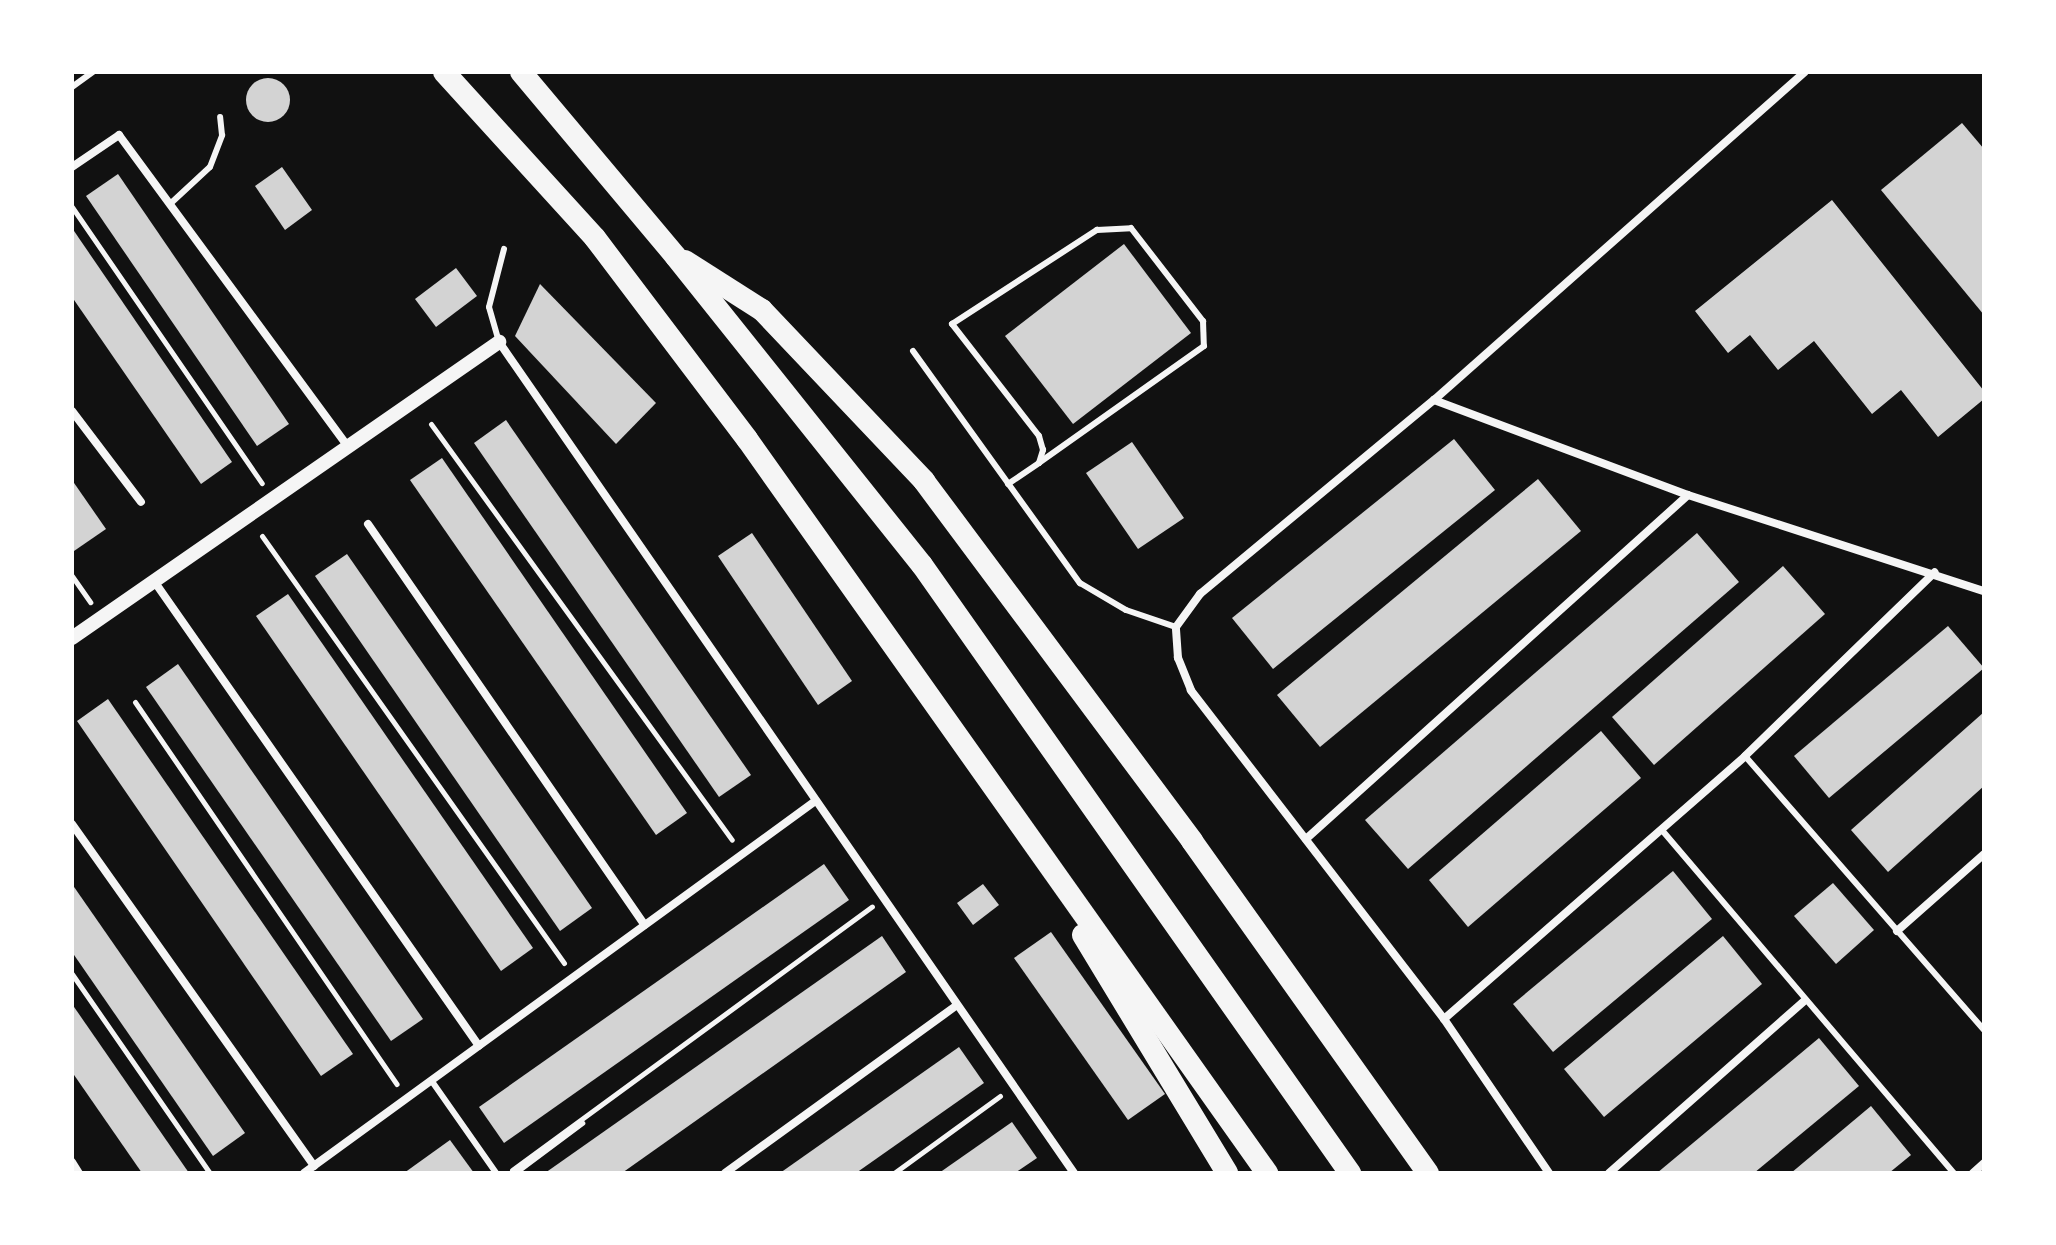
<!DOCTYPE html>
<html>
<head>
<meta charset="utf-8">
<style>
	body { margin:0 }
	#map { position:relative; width:2056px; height:1245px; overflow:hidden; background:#111; font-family:Merriweather,serif }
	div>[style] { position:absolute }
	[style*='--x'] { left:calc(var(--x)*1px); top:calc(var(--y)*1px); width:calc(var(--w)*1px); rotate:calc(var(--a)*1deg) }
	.building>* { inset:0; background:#d3d3d3 }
	.round { border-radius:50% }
	.path>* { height:5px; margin:-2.5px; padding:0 2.5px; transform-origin:2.5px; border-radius:2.5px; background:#f5f5f5 }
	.service>* { height:6px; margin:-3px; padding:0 3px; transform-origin:3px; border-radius:3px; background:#f5f5f5 }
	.minor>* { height:8px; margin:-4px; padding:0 4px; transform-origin:4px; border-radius:4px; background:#f5f5f5 }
	.tertiary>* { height:14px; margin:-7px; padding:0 7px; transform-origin:7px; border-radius:7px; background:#f5f5f5 }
	.motorway>* { height:22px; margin:-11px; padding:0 11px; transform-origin:11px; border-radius:11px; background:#f5f5f5 }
	span { translate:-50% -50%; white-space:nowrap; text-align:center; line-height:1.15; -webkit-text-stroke:8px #fff; paint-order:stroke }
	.frame { position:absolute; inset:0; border:74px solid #fff; pointer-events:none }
</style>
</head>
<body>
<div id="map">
	<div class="building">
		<div class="round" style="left:246px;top:78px;width:44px;height:44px"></div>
		<div style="clip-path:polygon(1962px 123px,1984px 149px,1984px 315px,1881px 190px)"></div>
		<div style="clip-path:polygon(282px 167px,312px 210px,285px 230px,255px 186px)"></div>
		<div style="clip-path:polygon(118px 174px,289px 424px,257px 446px,86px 196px)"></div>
		<div style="clip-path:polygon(1832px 200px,1984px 391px,1984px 399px,1938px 437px,1901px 390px,1872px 414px,1814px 341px,1778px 370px,1750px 335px,1728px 353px,1695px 311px)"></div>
		<div style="clip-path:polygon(72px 228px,232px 462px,201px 484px,72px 297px)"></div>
		<div style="clip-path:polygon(1124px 244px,1191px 333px,1073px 424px,1005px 336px)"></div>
		<div style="clip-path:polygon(456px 268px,477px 296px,436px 327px,415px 299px)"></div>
		<div style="clip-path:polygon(540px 284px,656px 403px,616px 444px,515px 336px)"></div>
		<div style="clip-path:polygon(506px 420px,751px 775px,719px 797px,474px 443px)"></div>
		<div style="clip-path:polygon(1454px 439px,1495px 490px,1273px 669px,1232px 618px)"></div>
		<div style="clip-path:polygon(1132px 442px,1184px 518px,1138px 549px,1086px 473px)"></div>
		<div style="clip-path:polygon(442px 458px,687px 813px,656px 835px,410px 480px)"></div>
		<div style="clip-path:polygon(1538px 479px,1581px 531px,1320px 747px,1277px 695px)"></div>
		<div style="clip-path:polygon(72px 480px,106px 529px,74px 551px,72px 547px)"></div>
		<div style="clip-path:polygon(752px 533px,852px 681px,818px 705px,718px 556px)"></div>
		<div style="clip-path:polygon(1697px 533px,1739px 582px,1408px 869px,1365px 820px)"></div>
		<div style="clip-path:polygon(347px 554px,592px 908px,560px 931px,315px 576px)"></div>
		<div style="clip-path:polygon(1783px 566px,1825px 614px,1654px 765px,1612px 717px)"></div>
		<div style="clip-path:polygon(288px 594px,533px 948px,501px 971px,256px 616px)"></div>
		<div style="clip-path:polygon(1948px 626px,1984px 668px,1829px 798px,1794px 756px)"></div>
		<div style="clip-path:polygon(178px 664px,423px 1019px,391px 1041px,146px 687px)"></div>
		<div style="clip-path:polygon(108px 699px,353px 1054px,321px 1076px,77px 721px)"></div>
		<div style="clip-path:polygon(1984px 712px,1984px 786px,1888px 872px,1851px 830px)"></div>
		<div style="clip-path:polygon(1601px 731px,1641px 778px,1468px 927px,1429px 880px)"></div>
		<div style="clip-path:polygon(824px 864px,849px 900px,504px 1143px,479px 1107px)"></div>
		<div style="clip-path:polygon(1673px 871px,1712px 919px,1553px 1052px,1513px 1004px)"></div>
		<div style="clip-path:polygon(1833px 883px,1874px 930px,1836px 964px,1794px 916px)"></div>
		<div style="clip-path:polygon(72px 884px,245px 1133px,213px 1156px,72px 952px)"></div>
		<div style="clip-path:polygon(983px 884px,999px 905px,973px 925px,957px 903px)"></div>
		<div style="clip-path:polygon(1051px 932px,1165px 1094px,1128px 1120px,1014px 958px)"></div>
		<div style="clip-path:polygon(882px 936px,906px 972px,622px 1173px,545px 1173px)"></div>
		<div style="clip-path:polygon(1723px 936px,1762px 984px,1604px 1117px,1564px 1069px)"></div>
		<div style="clip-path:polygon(72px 1004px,189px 1173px,142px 1173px,72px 1072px)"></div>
		<div style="clip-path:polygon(1819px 1038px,1859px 1086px,1754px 1173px,1657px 1173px)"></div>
		<div style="clip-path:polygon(959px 1047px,984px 1083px,856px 1173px,780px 1173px)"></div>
		<div style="clip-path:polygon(1871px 1106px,1911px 1155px,1889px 1173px,1791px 1173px)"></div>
		<div style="clip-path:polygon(1012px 1122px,1037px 1158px,1015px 1173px,939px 1173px)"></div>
		<div style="clip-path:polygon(450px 1140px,474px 1173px,404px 1173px)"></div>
	</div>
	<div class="path">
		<div style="--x:72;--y:207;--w:335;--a:55.5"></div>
		<div style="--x:431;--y:424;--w:513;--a:54.11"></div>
		<div style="--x:262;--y:536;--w:523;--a:54.73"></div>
		<div style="--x:72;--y:576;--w:32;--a:55"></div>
		<div style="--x:135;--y:702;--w:463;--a:55.6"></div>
		<div style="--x:72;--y:974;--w:242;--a:55.3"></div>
		<div style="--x:512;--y:1170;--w:446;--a:-36.2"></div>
		<div style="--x:515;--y:1173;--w:84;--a:-36.7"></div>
		<div style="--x:894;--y:1173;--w:131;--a:-36"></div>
	</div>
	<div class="service">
		<div style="--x:72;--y:87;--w:26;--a:-36"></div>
		<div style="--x:170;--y:204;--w:54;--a:-42.8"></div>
		<div style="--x:210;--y:167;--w:34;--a:-69"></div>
		<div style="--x:222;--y:135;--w:18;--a:-96"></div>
		<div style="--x:499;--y:342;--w:36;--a:-106"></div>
		<div style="--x:489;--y:307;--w:60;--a:-75.5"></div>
		<div style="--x:913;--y:351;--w:286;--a:54.3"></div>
		<div style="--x:1080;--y:583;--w:53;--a:30.4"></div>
		<div style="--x:1126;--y:610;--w:53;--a:18.8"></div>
		<div style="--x:1008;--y:484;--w:37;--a:-34"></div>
		<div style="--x:1039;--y:463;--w:14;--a:-73"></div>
		<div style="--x:1043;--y:450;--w:15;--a:-106"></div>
		<div style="--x:1039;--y:436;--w:142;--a:-127.8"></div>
		<div style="--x:952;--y:324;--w:173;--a:-33"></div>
		<div style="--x:1097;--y:230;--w:34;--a:-3"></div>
		<div style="--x:1131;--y:228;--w:118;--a:52.3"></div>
		<div style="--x:1203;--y:321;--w:25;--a:88"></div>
		<div style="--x:1204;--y:346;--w:202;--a:144.7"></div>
		<div style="--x:1745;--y:756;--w:364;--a:48.9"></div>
		<div style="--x:1661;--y:829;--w:452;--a:49.6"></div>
		<div style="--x:431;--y:1080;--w:113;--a:55"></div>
	</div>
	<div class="minor">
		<div style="--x:72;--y:167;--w:57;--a:-34.2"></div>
		<div style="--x:119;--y:135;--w:387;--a:53.7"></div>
		<div style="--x:499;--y:342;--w:1011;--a:55.32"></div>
		<div style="--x:1434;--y:400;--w:271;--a:20.5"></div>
		<div style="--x:1688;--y:495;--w:311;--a:18"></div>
		<div style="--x:72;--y:411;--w:114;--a:52.8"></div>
		<div style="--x:368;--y:524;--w:487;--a:55.4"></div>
		<div style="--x:154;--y:581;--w:567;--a:55.05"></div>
		<div style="--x:72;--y:824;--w:419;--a:54.7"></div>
		<div style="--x:1306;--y:839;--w:514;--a:-42"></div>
		<div style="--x:1897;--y:931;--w:116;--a:-41.5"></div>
		<div style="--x:1444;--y:1019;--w:400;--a:-41.1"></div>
		<div style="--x:1745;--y:756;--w:264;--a:-44.1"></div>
		<div style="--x:72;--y:1162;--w:13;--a:58"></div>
		<div style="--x:304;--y:1173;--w:631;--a:-36.03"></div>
		<div style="--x:725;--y:1173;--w:285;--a:-35.9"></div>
		<div style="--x:1549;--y:1173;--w:186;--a:-124.3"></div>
		<div style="--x:1444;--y:1019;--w:415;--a:-127.6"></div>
		<div style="--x:1191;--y:690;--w:35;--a:-112"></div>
		<div style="--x:1178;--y:658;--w:31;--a:-94"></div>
		<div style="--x:1176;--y:627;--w:41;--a:-54"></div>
		<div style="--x:1200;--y:594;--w:304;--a:-39.7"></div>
		<div style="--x:1434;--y:400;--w:495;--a:-41.5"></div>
		<div style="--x:1609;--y:1173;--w:261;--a:-41.4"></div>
		<div style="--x:1973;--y:1173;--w:15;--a:-42"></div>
	</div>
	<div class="tertiary">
		<div style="--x:72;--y:638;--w:520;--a:-34.73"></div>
	</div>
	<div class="motorway">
		<div style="--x:444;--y:72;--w:224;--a:47.7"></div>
		<div style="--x:595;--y:238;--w:252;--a:52.9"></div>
		<div style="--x:747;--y:439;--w:900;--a:54.68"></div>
		<div style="--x:521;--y:72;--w:241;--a:50"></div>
		<div style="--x:676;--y:257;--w:394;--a:51.4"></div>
		<div style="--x:922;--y:565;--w:744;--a:54.86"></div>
		<div style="--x:685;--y:261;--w:91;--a:32.5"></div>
		<div style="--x:762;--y:310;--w:236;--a:46.5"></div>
		<div style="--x:924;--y:481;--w:449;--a:53.3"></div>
		<div style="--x:1192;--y:841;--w:407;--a:54.6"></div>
		<div style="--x:1083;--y:935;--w:278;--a:58.8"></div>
	</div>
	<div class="frame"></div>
</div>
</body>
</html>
